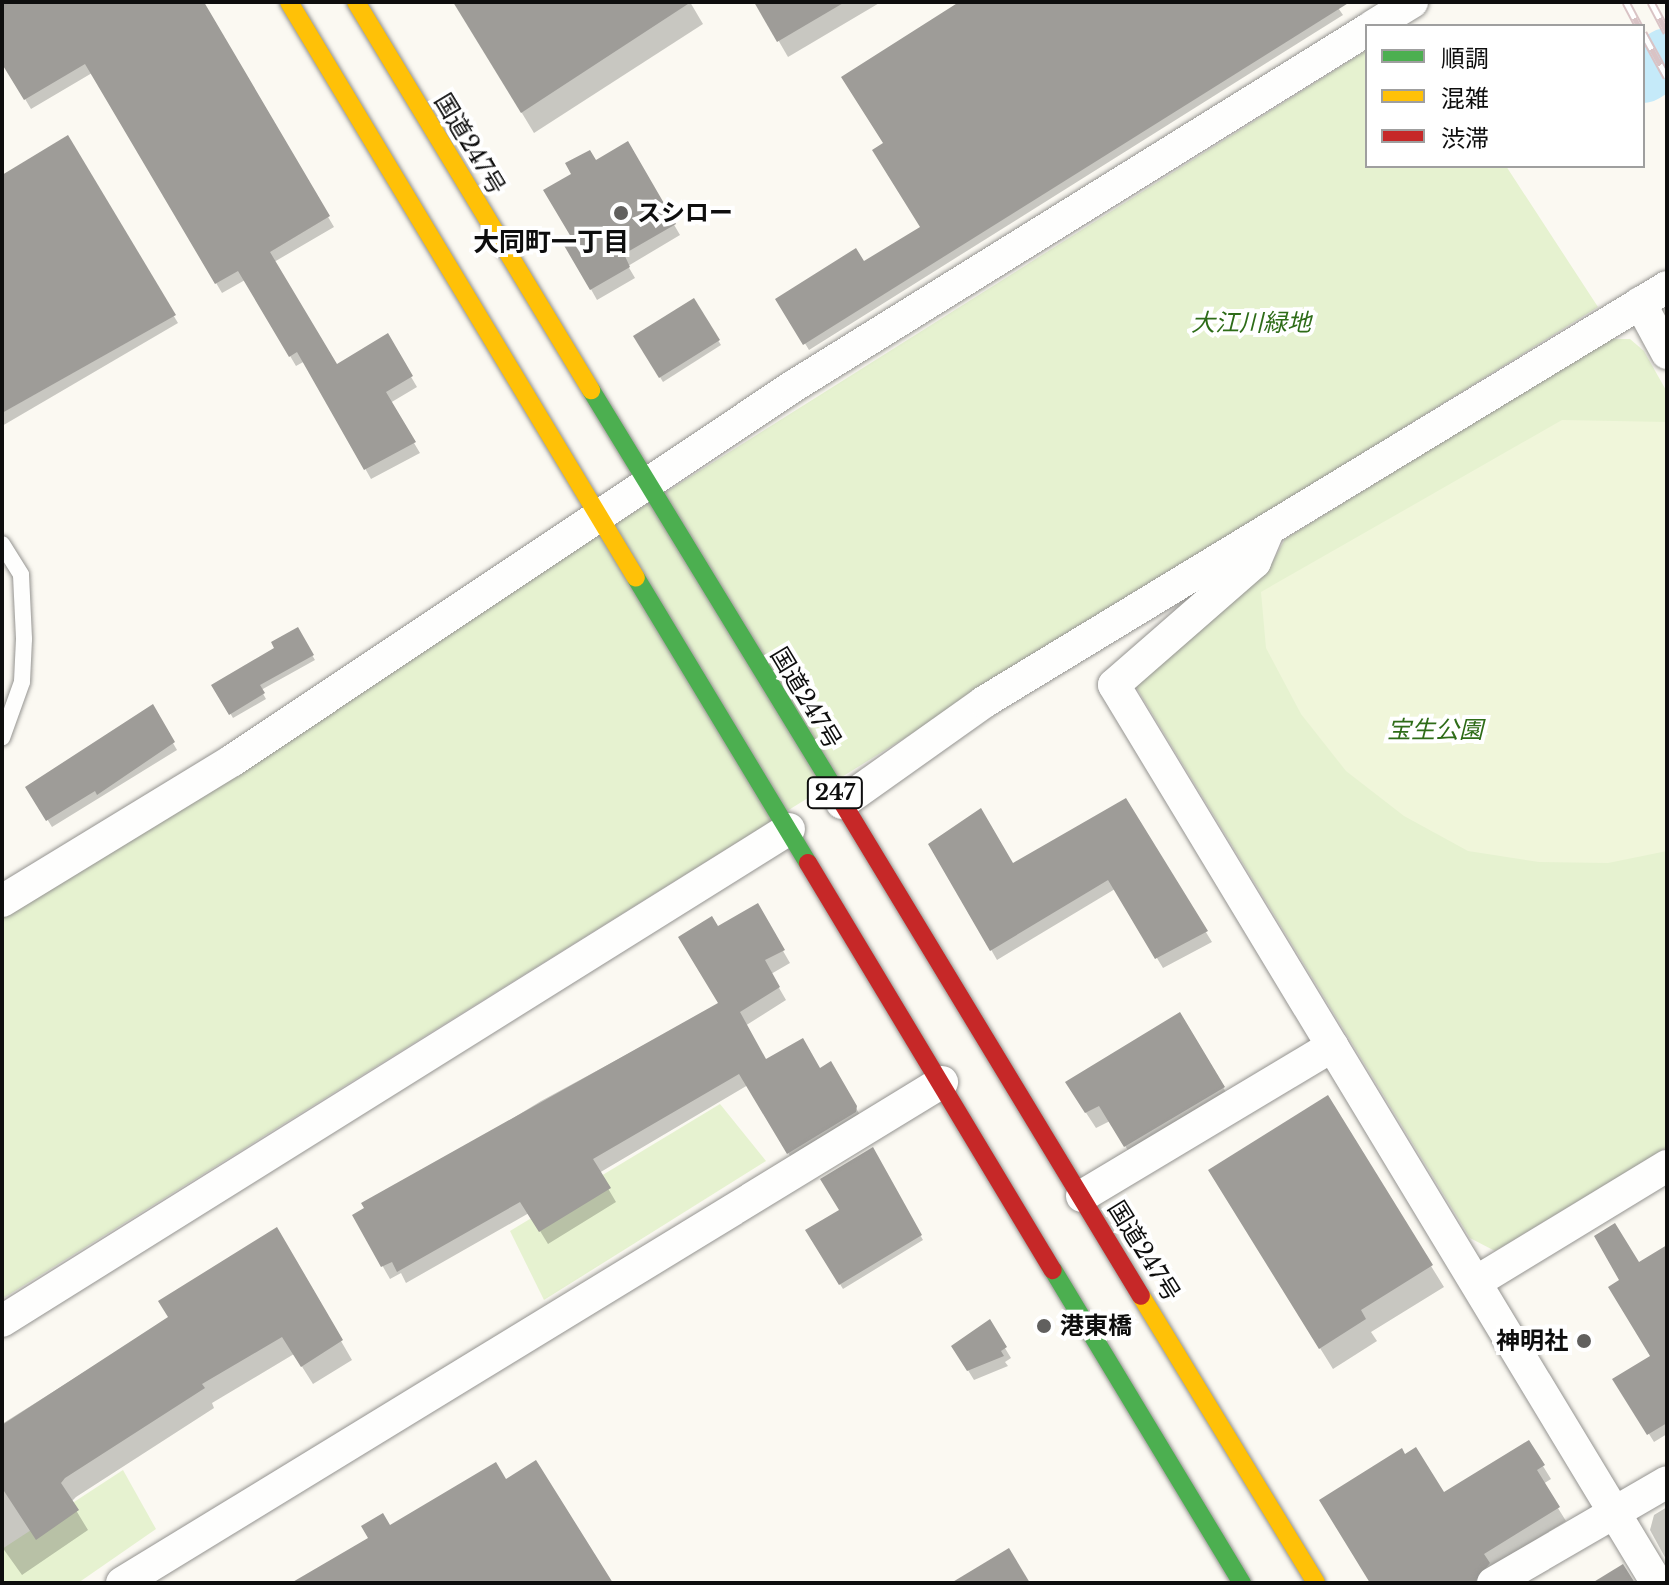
<!DOCTYPE html>
<html>
<head>
<meta charset="utf-8">
<style>
	body { margin:0 }
	#map { position:relative; width:1669px; height:1585px; overflow:hidden; background:#fbf9f2; font-family:"Libre Baskerville","Noto Sans JP",serif }
	div>[style] { position:absolute }
	[style*='--x'] { left:calc(var(--x)*1px); top:calc(var(--y)*1px); width:calc(var(--w)*1px); rotate:calc(var(--a)*1deg) }
	.green>* { inset:0; background:#e6f2d0 }
	.pitch>* { inset:0; background:#f0f6da }
	.shadow>* { inset:0; background:#0003 }
	.river>* { height:60px; margin:-30px; padding:0 30px; transform-origin:30px; border-radius:30px; background:#c5eaf9 }
	.building>* { inset:0; background:#9e9c98 }
	.roads { filter:drop-shadow(0 0 2px #959491) drop-shadow(0 0 2px #959491) }
	.lane>* { height:16px; margin:-8px; padding:0 8px; transform-origin:8px; border-radius:8px; background:#fefefd }
	.street>* { height:32px; margin:-16px; padding:0 16px; transform-origin:16px; border-radius:16px; background:#fefefd }
	.fast>* { height:18px; margin:-9px; padding:0 9px; transform-origin:9px; border-radius:9px; background:#4caf50 }
	.slow>* { height:18px; margin:-9px; padding:0 9px; transform-origin:9px; border-radius:9px; background:#ffc107 }
	.jam>* { height:18px; margin:-9px; padding:0 9px; transform-origin:9px; border-radius:9px; background:#c62828 }
	.rail>* { height:9px; margin-top:-4.5px; transform-origin:0; background:repeating-linear-gradient(90deg,#fff 0 18px,#d9c3c5 0 36px); box-sizing:border-box; border-block:2px solid #d9c3c5 }
	.dots>* { width:22px; height:22px; translate:-50% -50%; box-sizing:border-box; border:4px solid #fff; border-radius:50% }
	span { translate:-50% -50%; white-space:nowrap; text-align:center; line-height:1.15; -webkit-text-stroke:8px #fff; paint-order:stroke }
	.shield-label span { padding:2px 6px; background:#fff; border:2px solid; border-radius:6px; -webkit-text-stroke-width:0 }
	.shield-label { font-size:22px; color:#0e0e0e; font-weight:700 }
	.street-label { font-size:24px; color:#0e0e0e }
	.poi-label { font-size:24px; color:#0e0e0e; font-weight:700 }
	.left { translate:0 -50%; text-align:left }
	.right { translate:-100% -50%; text-align:right }
	.park-label { font-size:24px; color:#2e6c18; font-style:italic }
	.neighbourhood-label { font-size:26px; color:#0e0e0e; font-weight:700 }
	.frame { position:absolute; inset:0; border:4px solid #0e0e0e; pointer-events:none }
	.legend { position:absolute; left:1365px; top:24px; width:280px; height:144px; box-sizing:border-box; background:#fff; border:2px solid #9f9f9f; margin:0; padding:10px 14px; list-style:none; font-size:24px; color:#0e0e0e }
	.legend li { display:flex; align-items:center; gap:16px; height:40px }
	.legend b { width:40px; border:2px solid #9f9f9f }
</style>
</head>
<body>
<div id="map">
	<div class="green">
		<div style="clip-path:polygon(1367px 50px,1367px 166px,1506px 166px,1598px 307px,2px 1299px,2px 911px)"></div>
		<div style="clip-path:polygon(1609px 339px,1630px 339px,1644px 351px,1667px 392px,1667px 1147px,1495px 1251px,1470px 1238px,1133px 682px,1272px 563px,1285px 539px)"></div>
		<div style="clip-path:polygon(720px 1104px,766px 1161px,544px 1300px,510px 1231px)"></div>
		<div style="clip-path:polygon(123px 1470px,156px 1529px,78px 1583px,2px 1583px,2px 1549px)"></div>
	</div>
	<div class="pitch">
		<div style="clip-path:polygon(1562px 420px,1667px 422px,1667px 851px,1608px 863px,1539px 862px,1468px 851px,1404px 816px,1346px 771px,1301px 714px,1266px 648px,1261px 592px)"></div>
	</div>
	<div class="shadow">
		<div style="clip-path:polygon(2px 2px,202px 2px,334px 227px,274px 262px,336px 366px,387px 336px,417px 387px,390px 403px,420px 453px,371px 479px,305px 361px,296px 366px,245px 280px,222px 293px,92px 73px,31px 109px,2px 60px)"></div>
		<div style="clip-path:polygon(455px 2px,690px 2px,703px 24px,534px 133px)"></div>
		<div style="clip-path:polygon(756px 2px,881px 2px,788px 57px)"></div>
		<div style="clip-path:polygon(963px 2px,1334px 2px,1343px 15px,809px 350px,778px 299px,864px 264px,922px 228px,885px 144px)"></div>
		<div style="clip-path:polygon(67px 138px,178px 323px,2px 426px,2px 178px)"></div>
		<div style="clip-path:polygon(627px 144px,680px 235px,628px 266px,635px 278px,597px 300px,565px 243px,573px 238px,574px 174px)"></div>
		<div style="clip-path:polygon(693px 300px,721px 345px,663px 382px,635px 337px)"></div>
		<div style="clip-path:polygon(297px 630px,315px 660px,261px 690px,266px 699px,233px 718px,214px 686px,277px 648px)"></div>
		<div style="clip-path:polygon(152px 707px,177px 750px,52px 827px,28px 788px)"></div>
		<div style="clip-path:polygon(1125px 801px,1212px 942px,1163px 968px,1115px 889px,997px 960px,931px 845px,1012px 865px)"></div>
		<div style="clip-path:polygon(757px 906px,790px 963px,771px 974px,786px 1000px,745px 1026px,765px 1062px,819px 1071px,830px 1064px,863px 1120px,796px 1166px,748px 1085px,599px 1173px,616px 1202px,548px 1244px,529px 1213px,406px 1283px,401px 1273px,390px 1279px,354px 1216px,541px 1101px,720px 1004px,718px 928px)"></div>
		<div style="clip-path:polygon(1180px 1015px,1233px 1104px,1135px 1162px,1110px 1121px,1096px 1128px,1077px 1099px)"></div>
		<div style="clip-path:polygon(872px 1150px,923px 1240px,843px 1289px,807px 1231px,841px 1210px)"></div>
		<div style="clip-path:polygon(1223px 1192px,1431px 1266px,1444px 1287px,1371px 1332px,1377px 1341px,1333px 1369px)"></div>
		<div style="clip-path:polygon(276px 1229px,352px 1360px,313px 1384px,294px 1354px,212px 1403px,214px 1408px,76px 1497px,71px 1502px,88px 1530px,22px 1575px,2px 1547px,2px 1424px,170px 1318px)"></div>
		<div style="clip-path:polygon(1667px 1247px,1667px 1434px,1654px 1442px,1615px 1379px,1653px 1356px,1638px 1264px)"></div>
		<div style="clip-path:polygon(989px 1322px,1011px 1358px,1005px 1362px,1008px 1366px,974px 1380px,953px 1346px)"></div>
		<div style="clip-path:polygon(1528px 1442px,1551px 1479px,1543px 1484px,1566px 1521px,1490px 1568px,1479px 1583px,1371px 1583px,1444px 1495px)"></div>
		<div style="clip-path:polygon(1667px 1507px,1667px 1561px,1650px 1530px,1654px 1515px)"></div>
	</div>
	<div class="river">
		<div style="--x:1643;--y:73;--w:28;--a:-32"></div>
	</div>
	<div class="building">
		<div style="clip-path:polygon(2px 2px,204px 2px,330px 216px,270px 252px,337px 364px,388px 333px,413px 376px,386px 392px,416px 442px,364px 470px,297px 352px,289px 357px,238px 271px,215px 284px,85px 64px,24px 100px,2px 64px)"></div>
		<div style="clip-path:polygon(453px 2px,691px 2px,521px 113px)"></div>
		<div style="clip-path:polygon(754px 2px,845px 2px,777px 42px)"></div>
		<div style="clip-path:polygon(959px 2px,1350px 2px,803px 345px,775px 299px,856px 248px,864px 261px,920px 227px,872px 150px,883px 143px,841px 77px)"></div>
		<div style="clip-path:polygon(68px 135px,176px 315px,2px 413px,2px 175px)"></div>
		<div style="clip-path:polygon(628px 141px,676px 224px,624px 254px,630px 267px,590px 290px,562px 242px,571px 237px,543px 190px,571px 174px,565px 163px,590px 150px,596px 160px)"></div>
		<div style="clip-path:polygon(694px 298px,720px 340px,659px 378px,633px 336px)"></div>
		<div style="clip-path:polygon(298px 627px,314px 655px,260px 685px,265px 693px,229px 715px,211px 685px,274px 648px,271px 642px)"></div>
		<div style="clip-path:polygon(153px 704px,175px 742px,97px 795px,95px 791px,46px 821px,25px 787px)"></div>
		<div style="clip-path:polygon(1126px 798px,1208px 931px,1155px 959px,1108px 880px,990px 951px,928px 844px,981px 808px,1013px 863px)"></div>
		<div style="clip-path:polygon(758px 903px,785px 950px,765px 960px,780px 987px,740px 1012px,766px 1059px,803px 1038px,820px 1068px,831px 1061px,857px 1106px,856px 1112px,787px 1154px,739px 1074px,593px 1159px,611px 1188px,539px 1232px,520px 1202px,397px 1272px,392px 1262px,381px 1267px,352px 1215px,364px 1208px,361px 1203px,718px 1003px,678px 937px,712px 916px,718px 926px)"></div>
		<div style="clip-path:polygon(1180px 1012px,1225px 1087px,1124px 1147px,1099px 1106px,1085px 1113px,1065px 1082px)"></div>
		<div style="clip-path:polygon(1328px 1095px,1433px 1265px,1361px 1310px,1366px 1319px,1319px 1349px,1208px 1170px)"></div>
		<div style="clip-path:polygon(873px 1147px,922px 1235px,839px 1285px,805px 1230px,839px 1210px,820px 1179px)"></div>
		<div style="clip-path:polygon(1615px 1223px,1639px 1262px,1667px 1245px,1667px 1423px,1647px 1435px,1612px 1379px,1650px 1356px,1608px 1287px,1619px 1280px,1594px 1236px)"></div>
		<div style="clip-path:polygon(277px 1227px,343px 1340px,301px 1367px,282px 1337px,202px 1384px,205px 1388px,65px 1478px,61px 1483px,79px 1510px,36px 1540px,2px 1488px,2px 1425px,168px 1317px,158px 1301px)"></div>
		<div style="clip-path:polygon(990px 1319px,1007px 1347px,1001px 1351px,1004px 1356px,967px 1371px,951px 1346px)"></div>
		<div style="clip-path:polygon(1529px 1440px,1545px 1465px,1537px 1470px,1560px 1507px,1484px 1554px,1490px 1563px,1474px 1583px,1370px 1583px,1319px 1500px,1402px 1448px,1405px 1454px,1416px 1447px,1444px 1492px)"></div>
		<div style="clip-path:polygon(536px 1460px,613px 1583px,291px 1583px,368px 1538px,361px 1526px,383px 1513px,390px 1525px,496px 1462px,506px 1479px)"></div>
		<div style="clip-path:polygon(1009px 1548px,1030px 1583px,951px 1583px)"></div>
		<div style="clip-path:polygon(1623px 1564px,1635px 1583px,1592px 1583px)"></div>
	</div>
	<div class="roads">
		<div class="lane">
			<div style="--x:2;--y:544;--w:36;--a:58"></div>
			<div style="--x:21;--y:575;--w:64;--a:87.3"></div>
			<div style="--x:24;--y:639;--w:43;--a:92.7"></div>
			<div style="--x:22;--y:682;--w:59;--a:109.7"></div>
		</div>
		<div class="street">
			<div style="--x:1373;--y:26;--w:46;--a:-31.6"></div>
			<div style="--x:1640;--y:303;--w:57;--a:61.6"></div>
			<div style="--x:1268;--y:531;--w:34;--a:113"></div>
			<div style="--x:1255;--y:562;--w:187;--a:138.9"></div>
			<div style="--x:1114;--y:685;--w:1049;--a:58.84"></div>
			<div style="--x:842;--y:803;--w:174;--a:-35.4"></div>
			<div style="--x:984;--y:702;--w:799;--a:-31.28"></div>
			<div style="--x:2;--y:901;--w:271;--a:-31.4"></div>
			<div style="--x:233;--y:760;--w:672;--a:-33.71"></div>
			<div style="--x:792;--y:387;--w:677;--a:-31.83"></div>
			<div style="--x:1082;--y:1196;--w:292;--a:-30.9"></div>
			<div style="--x:1476;--y:1282;--w:223;--a:-31.3"></div>
			<div style="--x:2;--y:1321;--w:928;--a:-32.01"></div>
			<div style="--x:122;--y:1583;--w:961;--a:-31.42"></div>
			<div style="--x:1493;--y:1583;--w:201;--a:-30.1"></div>
		</div>
		<div class="fast">
			<div style="--x:591;--y:390;--w:477;--a:58.6"></div>
			<div style="--x:636;--y:578;--w:333;--a:58.9"></div>
			<div style="--x:1053;--y:1270;--w:366;--a:58.9"></div>
		</div>
		<div class="slow">
			<div style="--x:289;--y:2;--w:672;--a:58.93"></div>
			<div style="--x:356;--y:2;--w:454;--a:58.8"></div>
			<div style="--x:1141;--y:1296;--w:336;--a:58.6"></div>
		</div>
		<div class="jam">
			<div style="--x:839;--y:797;--w:583;--a:58.82"></div>
			<div style="--x:808;--y:863;--w:475;--a:59"></div>
		</div>
	</div>
	<div class="rail">
		<div style="--x:1626;--y:2;--w:27;--a:62"></div>
		<div style="--x:1651;--y:2;--w:34;--a:62"></div>
		<div style="--x:1643;--y:33;--w:50;--a:61.4"></div>
	</div>
	<div class="dots">
		<div style="left:621px;top:213px;background:#61605e"></div>
		<div style="left:1044px;top:1326px;background:#61605e"></div>
		<div style="left:1584px;top:1341px;background:#61605e"></div>
	</div>
	<div class="shield-label">
		<span style="left:835px;top:793px">247</span>
	</div>
	<div class="street-label">
		<span style="left:470px;top:144px;rotate:59deg">国道247号</span>
		<span style="left:806px;top:698px;rotate:59deg">国道247号</span>
		<span style="left:1144px;top:1251px;rotate:58deg">国道247号</span>
	</div>
	<div class="poi-label">
		<span class="left" style="left:637px;top:213px">スシロー</span>
		<span class="left" style="left:1060px;top:1326px">港東橋</span>
		<span class="right" style="left:1568px;top:1341px">神明社</span>
	</div>
	<div class="park-label">
		<span style="left:1251px;top:323px">大江川緑地</span>
		<span style="left:1435px;top:730px">宝生公園</span>
	</div>
	<div class="neighbourhood-label">
		<span style="left:551px;top:243px">大同町一丁目</span>
	</div>
	<div class="frame"></div>
	<ul class="legend">
	<li><b style="height:10px;background:#4caf50"></b>順調</li>
	<li><b style="height:10px;background:#ffc107"></b>混雑</li>
	<li><b style="height:10px;background:#c62828"></b>渋滞</li>
	</ul>
</div>
</body>
</html>
